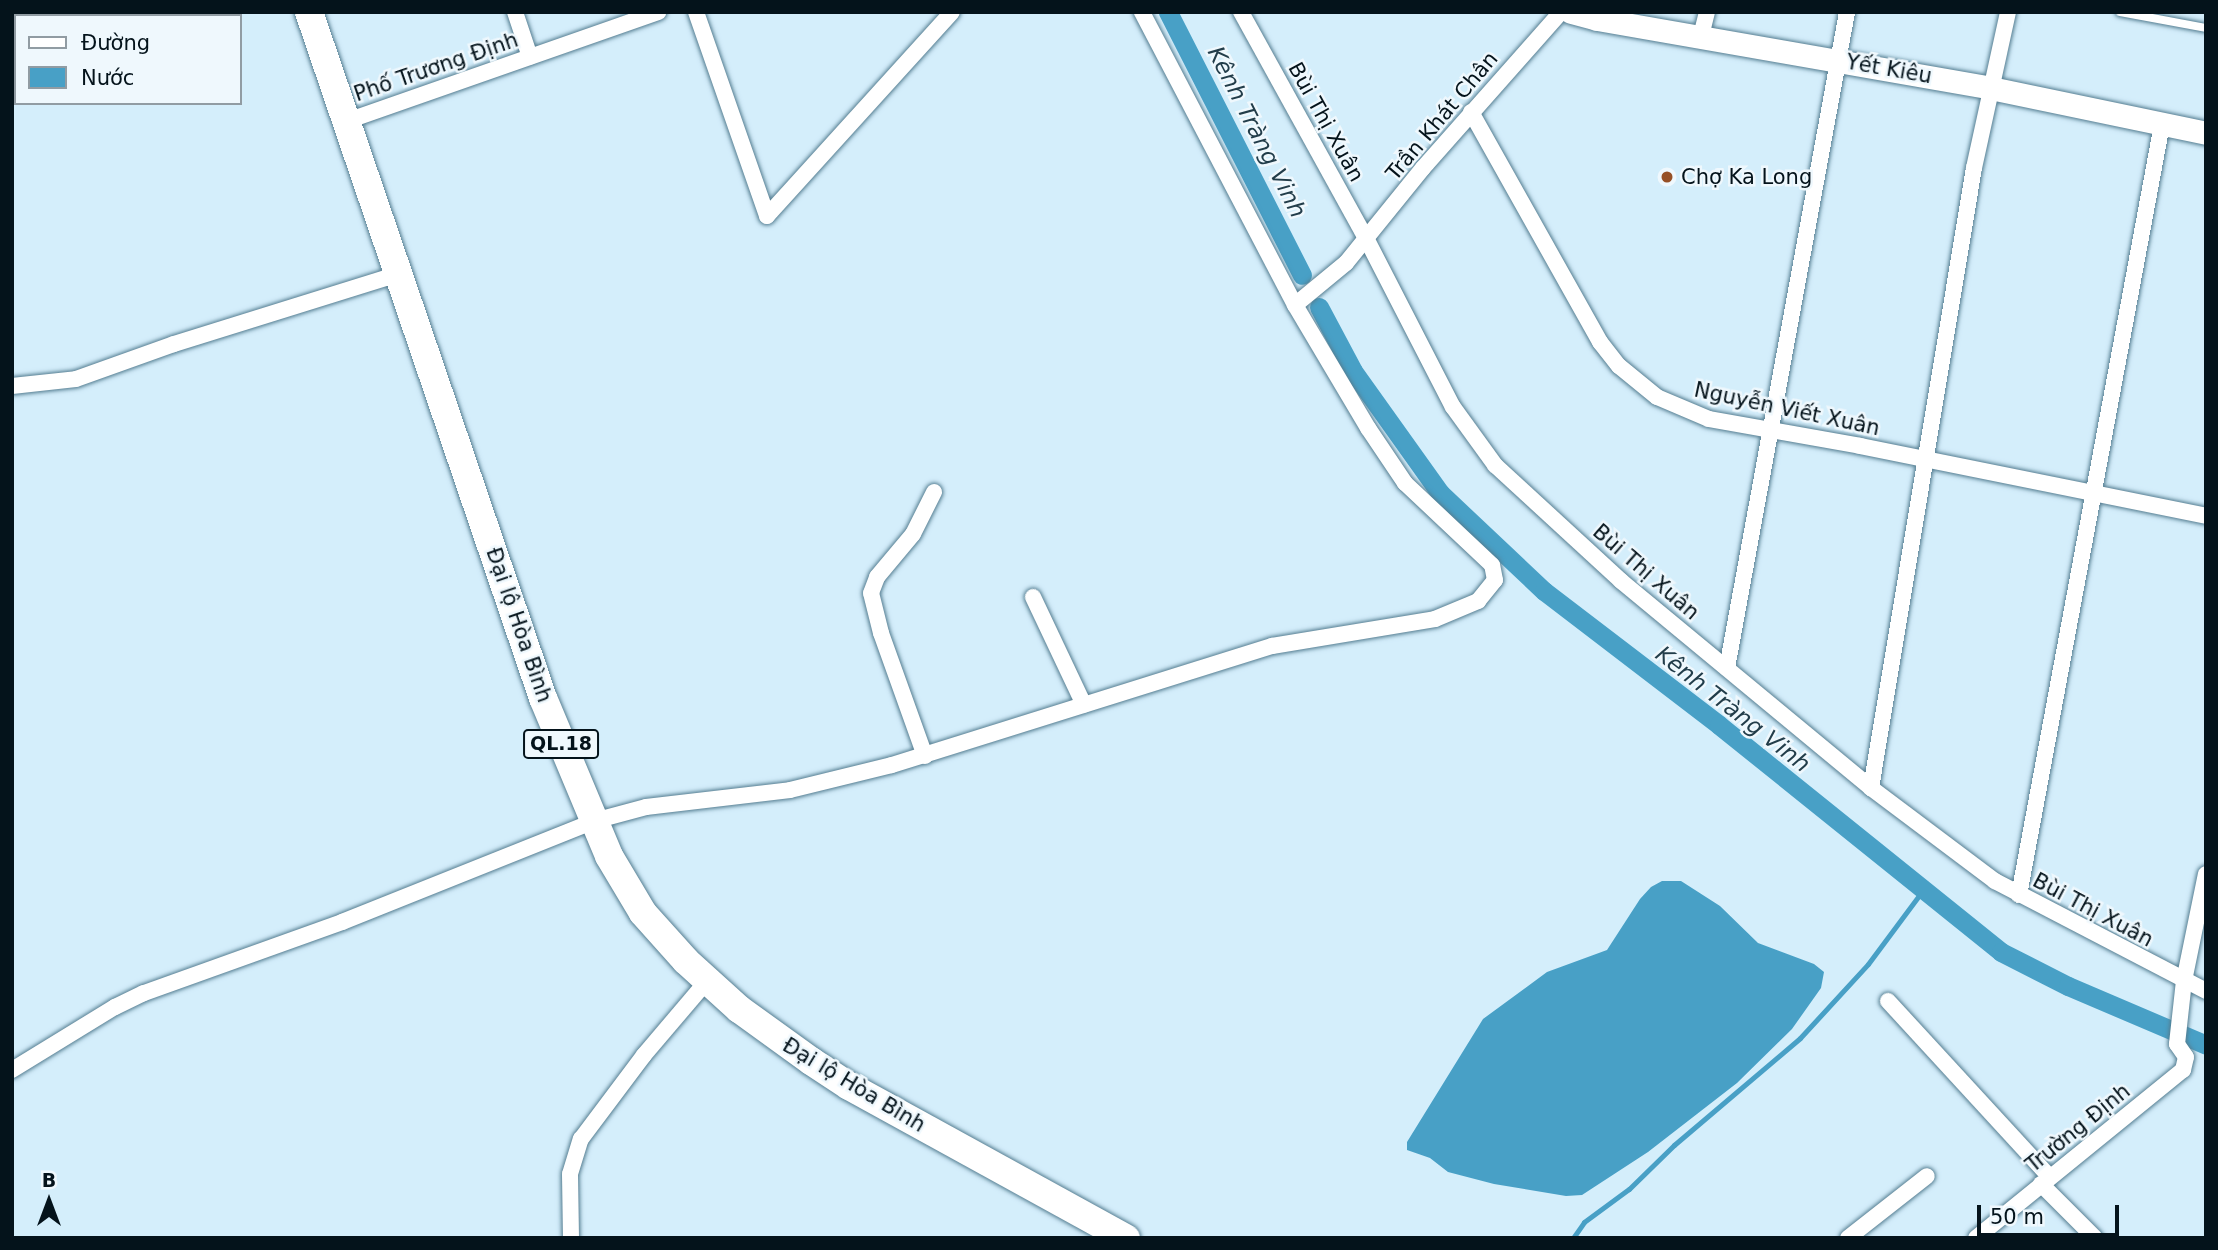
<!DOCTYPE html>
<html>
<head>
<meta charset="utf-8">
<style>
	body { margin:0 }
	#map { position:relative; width:2218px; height:1250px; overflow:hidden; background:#d4eefb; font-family:"DejaVu Sans",sans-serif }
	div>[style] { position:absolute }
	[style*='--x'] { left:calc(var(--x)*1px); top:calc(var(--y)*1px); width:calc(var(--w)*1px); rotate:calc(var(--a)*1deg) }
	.water>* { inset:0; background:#48a0c6 }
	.stream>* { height:5px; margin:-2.5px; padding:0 2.5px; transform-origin:2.5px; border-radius:2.5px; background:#48a0c6 }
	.canal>* { height:19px; margin:-9.5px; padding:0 9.5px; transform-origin:9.5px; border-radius:9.5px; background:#48a0c6 }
	.roads { filter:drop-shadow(0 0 2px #547d91) drop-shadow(0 0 2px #547d91) }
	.lane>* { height:8px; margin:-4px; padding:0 4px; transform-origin:4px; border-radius:4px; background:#fff }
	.street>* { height:16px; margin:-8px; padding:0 8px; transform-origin:8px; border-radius:8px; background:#fff }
	.secondary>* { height:23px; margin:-11.5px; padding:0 11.5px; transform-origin:11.5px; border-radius:11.5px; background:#fff }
	.highway>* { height:28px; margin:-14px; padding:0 14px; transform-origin:14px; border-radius:14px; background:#fff }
	.dots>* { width:19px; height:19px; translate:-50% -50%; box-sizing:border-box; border:4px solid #eff8fd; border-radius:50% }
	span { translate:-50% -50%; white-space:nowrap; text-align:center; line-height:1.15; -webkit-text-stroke:5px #eff8fd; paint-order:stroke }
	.shield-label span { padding:2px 5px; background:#eff8fd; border:2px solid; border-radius:5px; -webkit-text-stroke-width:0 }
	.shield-label { font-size:19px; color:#04131b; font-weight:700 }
	.street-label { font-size:21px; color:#04131b }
	.poi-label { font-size:21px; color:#04131b }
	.left { translate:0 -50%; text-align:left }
	.water-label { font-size:23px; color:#223d4a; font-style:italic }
	.frame { position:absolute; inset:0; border:14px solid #04131b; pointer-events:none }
	.legend { position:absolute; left:14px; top:14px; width:228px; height:91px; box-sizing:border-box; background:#eff8fd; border:2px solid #919ca3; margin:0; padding:9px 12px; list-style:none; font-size:21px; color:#04131b }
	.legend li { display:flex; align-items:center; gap:14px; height:35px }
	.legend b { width:35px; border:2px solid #919ca3 }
	.north { position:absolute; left:14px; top:1166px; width:70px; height:70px; -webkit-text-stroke:5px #eff8fd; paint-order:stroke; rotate:0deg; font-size:19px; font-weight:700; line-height:28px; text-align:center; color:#04131b }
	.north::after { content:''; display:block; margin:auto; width:24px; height:32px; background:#04131b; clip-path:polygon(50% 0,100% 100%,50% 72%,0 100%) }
	.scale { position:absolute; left:1977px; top:1205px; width:142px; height:32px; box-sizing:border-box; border:4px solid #04131b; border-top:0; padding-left:9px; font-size:21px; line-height:24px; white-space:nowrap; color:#04131b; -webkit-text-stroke:5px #eff8fd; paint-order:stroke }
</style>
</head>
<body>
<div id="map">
	<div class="water">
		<div style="clip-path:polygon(1662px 881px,1681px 881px,1720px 906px,1758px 943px,1814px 964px,1824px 972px,1821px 988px,1792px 1029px,1737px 1083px,1648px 1152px,1582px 1195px,1566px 1196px,1494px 1184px,1448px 1172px,1430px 1158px,1407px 1150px,1407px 1142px,1483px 1019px,1547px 972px,1607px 950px,1640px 899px,1651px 887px)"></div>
	</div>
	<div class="stream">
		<div style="--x:1573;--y:1238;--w:19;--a:-55"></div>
		<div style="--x:1584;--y:1222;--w:56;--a:-36.3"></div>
		<div style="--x:1629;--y:1189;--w:63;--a:-44.4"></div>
		<div style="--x:1674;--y:1145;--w:165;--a:-40.3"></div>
		<div style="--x:1800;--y:1038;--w:100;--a:-47.4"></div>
		<div style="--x:1868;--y:964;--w:92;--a:-53.4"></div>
	</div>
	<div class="canal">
		<div style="--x:1168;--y:12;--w:295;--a:63"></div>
		<div style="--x:1319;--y:307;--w:72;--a:62"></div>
		<div style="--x:1353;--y:371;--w:150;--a:54.5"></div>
		<div style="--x:1440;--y:493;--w:143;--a:43.3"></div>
		<div style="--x:1544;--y:591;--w:220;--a:37.4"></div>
		<div style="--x:1719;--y:725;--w:362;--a:38.8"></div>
		<div style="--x:2001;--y:952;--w:75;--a:26.9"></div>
		<div style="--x:2068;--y:986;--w:150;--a:23.1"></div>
	</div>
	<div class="roads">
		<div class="lane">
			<div style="--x:2120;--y:12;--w:87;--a:10.5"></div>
		</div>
		<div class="street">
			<div style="--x:515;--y:12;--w:47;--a:71.6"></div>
			<div style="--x:696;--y:12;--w:216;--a:70.8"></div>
			<div style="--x:767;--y:216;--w:275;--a:-47.8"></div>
			<div style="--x:1241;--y:12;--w:260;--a:61.1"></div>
			<div style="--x:1367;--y:240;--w:188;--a:62.8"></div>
			<div style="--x:1453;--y:407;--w:72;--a:54.1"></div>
			<div style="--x:1495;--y:465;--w:171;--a:42.6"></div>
			<div style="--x:1621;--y:581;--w:325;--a:39.6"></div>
			<div style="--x:1871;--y:788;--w:155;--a:36.9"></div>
			<div style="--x:1995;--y:881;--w:238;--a:27.5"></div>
			<div style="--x:1701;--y:36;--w:25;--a:-76"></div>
			<div style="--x:1471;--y:112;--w:264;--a:60.7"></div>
			<div style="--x:1600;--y:342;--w:31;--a:52"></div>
			<div style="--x:1619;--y:366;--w:49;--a:39.2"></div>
			<div style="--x:1657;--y:397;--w:56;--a:22.9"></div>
			<div style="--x:1709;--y:419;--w:153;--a:10.1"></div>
			<div style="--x:1860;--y:446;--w:353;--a:11.4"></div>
			<div style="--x:347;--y:121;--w:330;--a:-19.3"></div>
			<div style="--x:1295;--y:305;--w:66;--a:-39.5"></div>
			<div style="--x:1346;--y:263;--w:122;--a:-51"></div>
			<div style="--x:1423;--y:168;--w:208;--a:-48.5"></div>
			<div style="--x:12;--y:386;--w:64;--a:-6.2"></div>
			<div style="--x:76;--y:379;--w:104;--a:-19.7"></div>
			<div style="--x:174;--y:344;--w:236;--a:-17.3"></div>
			<div style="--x:1033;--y:597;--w:119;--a:64.7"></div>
			<div style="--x:1727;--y:668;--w:667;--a:-79.63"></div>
			<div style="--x:925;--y:756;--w:131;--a:-109.7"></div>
			<div style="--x:881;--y:633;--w:41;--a:-104"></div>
			<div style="--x:871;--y:593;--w:17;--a:-69"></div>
			<div style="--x:877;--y:577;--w:56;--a:-50.1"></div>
			<div style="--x:913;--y:534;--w:47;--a:-63.4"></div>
			<div style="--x:1871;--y:788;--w:628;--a:-80.57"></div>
			<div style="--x:1974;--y:168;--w:160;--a:-77.7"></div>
			<div style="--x:2019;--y:895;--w:784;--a:-79.49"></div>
			<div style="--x:1888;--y:1001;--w:239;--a:47.4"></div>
			<div style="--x:12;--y:1070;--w:121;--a:-31.5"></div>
			<div style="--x:115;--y:1007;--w:32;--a:-26"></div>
			<div style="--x:144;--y:993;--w:210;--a:-19.7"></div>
			<div style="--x:342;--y:922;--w:271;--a:-21.8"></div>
			<div style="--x:594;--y:821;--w:54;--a:-15.1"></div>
			<div style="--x:646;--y:807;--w:145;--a:-6.7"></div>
			<div style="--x:790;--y:790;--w:105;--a:-13.8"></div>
			<div style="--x:892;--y:765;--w:398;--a:-17.4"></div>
			<div style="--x:1272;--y:646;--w:165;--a:-9.4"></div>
			<div style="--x:1435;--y:619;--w:47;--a:-22.7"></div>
			<div style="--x:1478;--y:601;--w:27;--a:-51"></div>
			<div style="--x:1495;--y:580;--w:15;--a:-101"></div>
			<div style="--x:1492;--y:565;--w:120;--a:-136.7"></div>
			<div style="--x:1405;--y:483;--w:66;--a:-123.9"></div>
			<div style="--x:1368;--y:428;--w:143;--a:-120.7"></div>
			<div style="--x:1295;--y:305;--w:331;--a:-117.6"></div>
			<div style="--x:2041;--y:1184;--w:76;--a:45"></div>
			<div style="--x:571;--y:1238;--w:64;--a:-90.9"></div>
			<div style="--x:570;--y:1174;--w:37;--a:-73"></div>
			<div style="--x:581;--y:1139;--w:105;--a:-53.1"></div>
			<div style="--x:644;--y:1055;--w:97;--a:-49.6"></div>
			<div style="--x:1848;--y:1238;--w:100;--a:-38.1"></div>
			<div style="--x:1976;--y:1238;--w:267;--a:-39.1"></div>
			<div style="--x:2183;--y:1070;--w:13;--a:-77"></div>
			<div style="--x:2186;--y:1057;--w:16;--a:-125"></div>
			<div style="--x:2177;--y:1044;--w:63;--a:-83.7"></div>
			<div style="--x:2184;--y:981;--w:109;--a:-78.4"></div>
		</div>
		<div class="secondary">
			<div style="--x:1571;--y:12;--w:27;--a:15"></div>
			<div style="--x:1597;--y:19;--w:400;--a:9.9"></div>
			<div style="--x:1991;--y:88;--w:220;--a:11.8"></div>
		</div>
		<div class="highway">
			<div style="--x:309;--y:12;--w:725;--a:71.17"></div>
			<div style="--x:543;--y:698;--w:171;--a:67.3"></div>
			<div style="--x:609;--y:856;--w:66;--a:59.2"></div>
			<div style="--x:643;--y:913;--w:64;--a:48.1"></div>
			<div style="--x:686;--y:961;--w:72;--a:42.2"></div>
			<div style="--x:739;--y:1009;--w:89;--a:35.8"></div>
			<div style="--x:811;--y:1061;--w:45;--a:33.3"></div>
			<div style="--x:849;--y:1086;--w:316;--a:28.8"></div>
		</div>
	</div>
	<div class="dots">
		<div style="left:1667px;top:177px;background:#965026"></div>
	</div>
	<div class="shield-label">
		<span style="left:561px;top:744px">QL.18</span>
	</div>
	<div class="street-label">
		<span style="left:436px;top:67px;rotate:-19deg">Phố Trương Định</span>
		<span style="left:1889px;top:69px;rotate:10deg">Yết Kiêu</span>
		<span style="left:1442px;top:116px;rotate:-50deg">Trần Khát Chân</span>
		<span style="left:1326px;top:122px;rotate:61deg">Bùi Thị Xuân</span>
		<span style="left:1787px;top:409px;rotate:12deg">Nguyễn Viết Xuân</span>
		<span style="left:1646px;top:572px;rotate:41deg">Bùi Thị Xuân</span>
		<span style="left:519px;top:625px;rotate:71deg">Đại lộ Hòa Bình</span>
		<span style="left:2093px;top:910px;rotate:28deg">Bùi Thị Xuân</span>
		<span style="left:854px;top:1085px;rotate:31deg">Đại lộ Hòa Bình</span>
		<span style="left:2078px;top:1128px;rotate:-39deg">Trường Định</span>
	</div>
	<div class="poi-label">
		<span class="left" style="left:1681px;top:177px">Chợ Ka Long</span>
	</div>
	<div class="water-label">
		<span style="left:1257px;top:132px;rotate:63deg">Kênh Tràng Vinh</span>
		<span style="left:1733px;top:709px;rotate:38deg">Kênh Tràng Vinh</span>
	</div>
	<div class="frame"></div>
	<ul class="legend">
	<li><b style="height:9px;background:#fff"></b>Đường</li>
	<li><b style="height:19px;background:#48a0c6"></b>Nước</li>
	</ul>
	<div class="north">B</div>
	<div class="scale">50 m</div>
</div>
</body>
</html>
